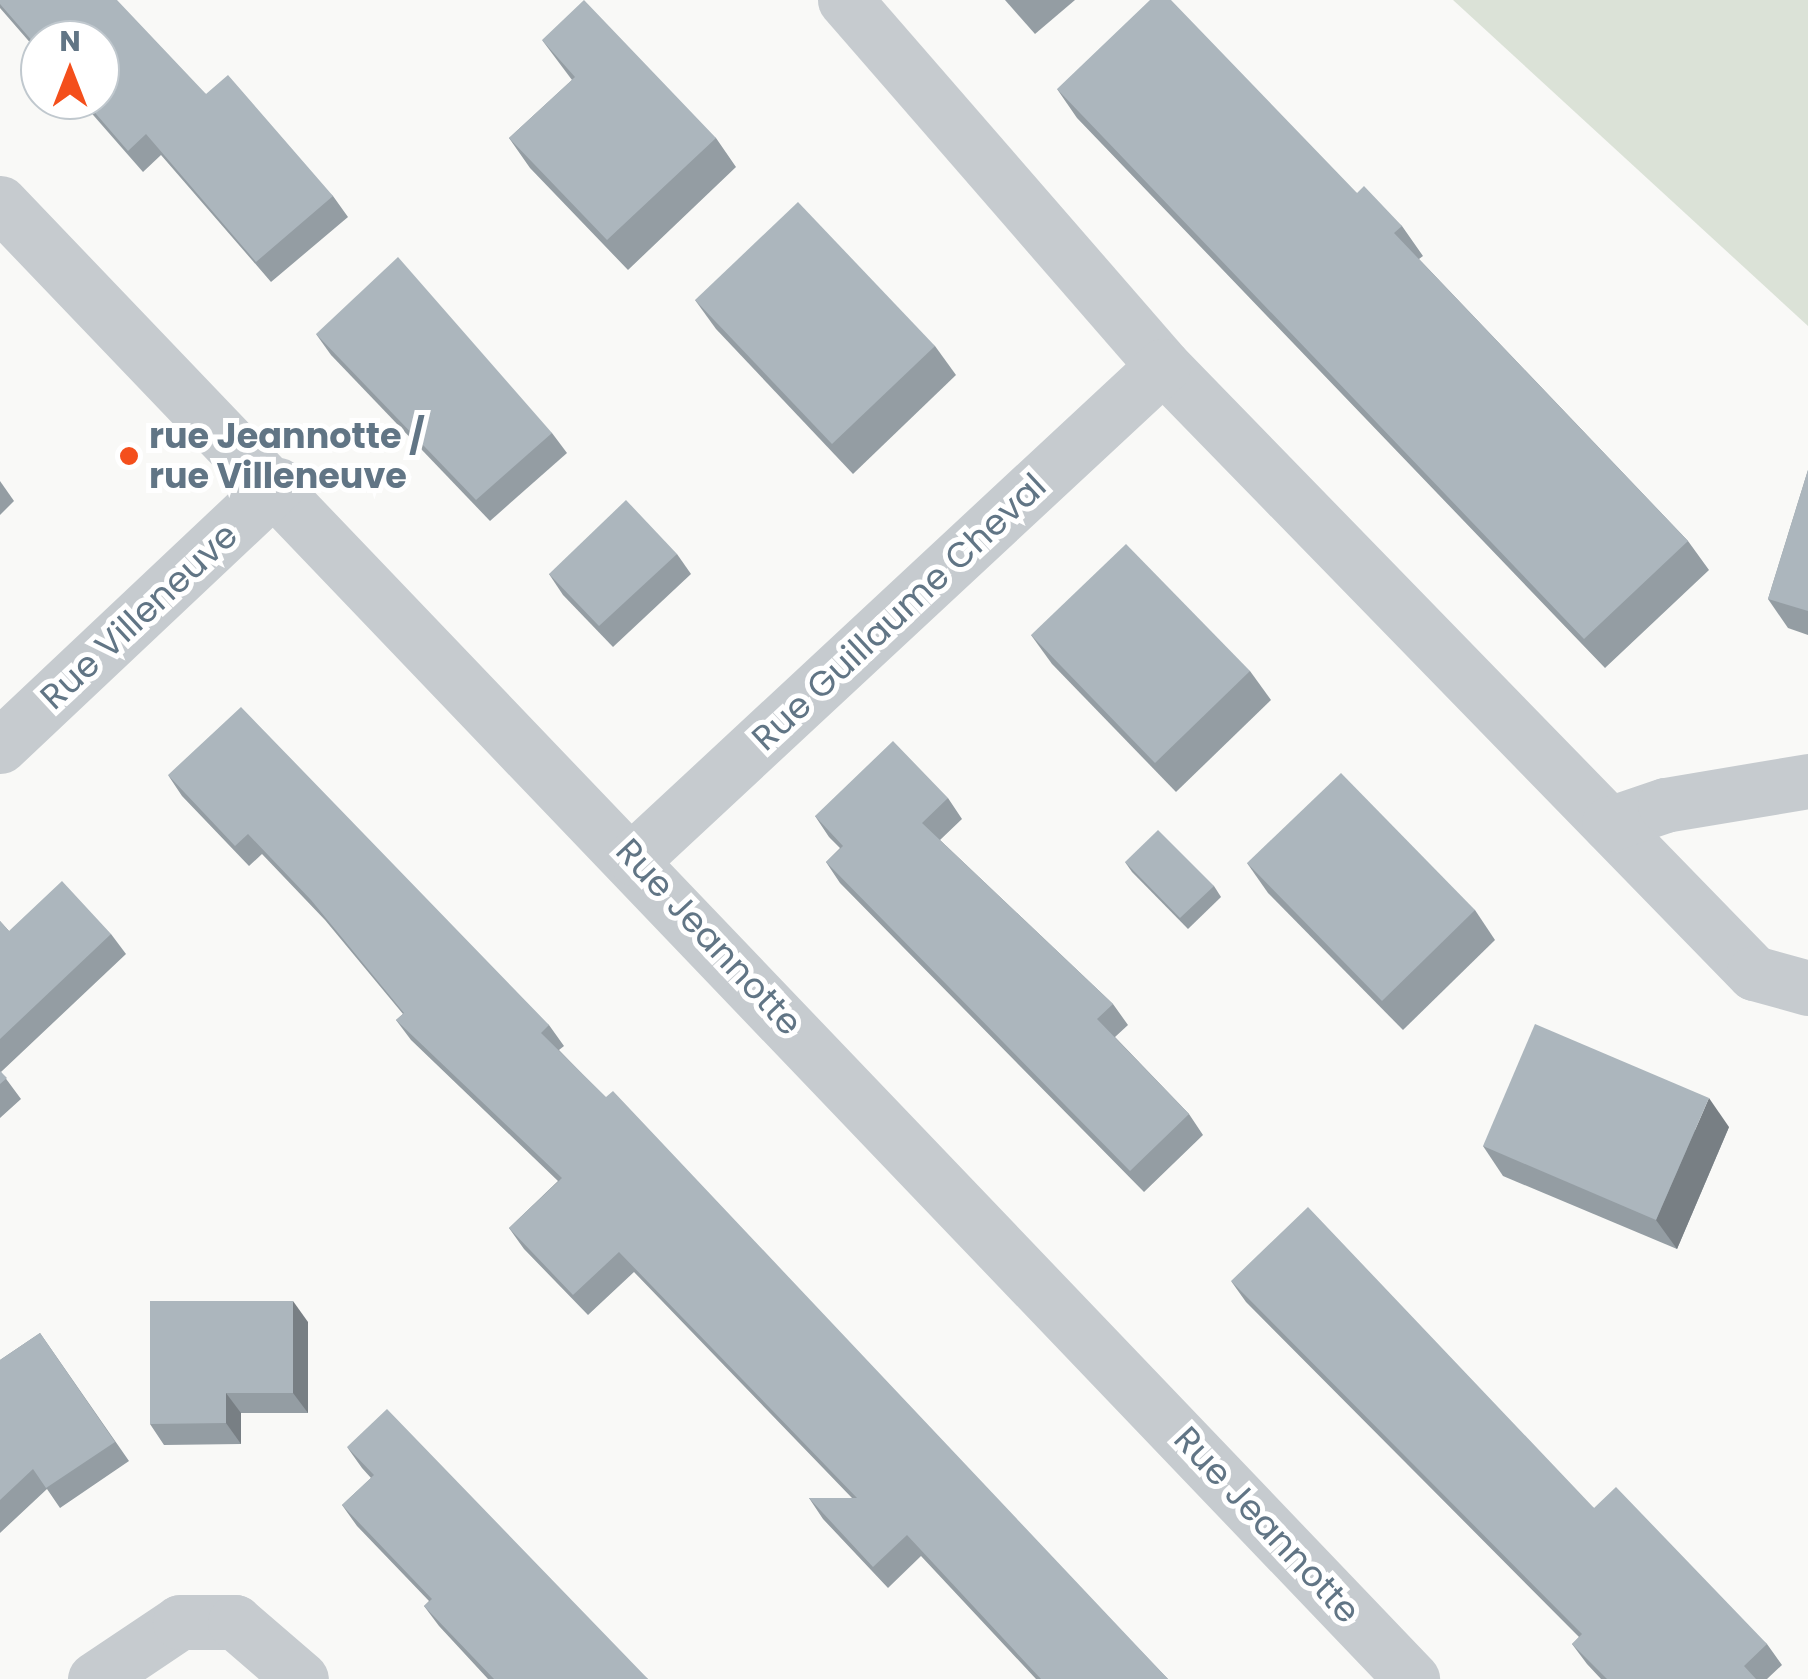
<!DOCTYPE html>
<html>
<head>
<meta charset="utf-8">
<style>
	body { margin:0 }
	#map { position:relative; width:1808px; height:1679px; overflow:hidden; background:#f9f9f7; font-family:Poppins,sans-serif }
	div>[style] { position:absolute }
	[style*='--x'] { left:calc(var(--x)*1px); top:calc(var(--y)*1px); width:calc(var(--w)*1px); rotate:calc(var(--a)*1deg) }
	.green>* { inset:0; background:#dbe2d7 }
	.minor>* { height:55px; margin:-27.5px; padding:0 27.5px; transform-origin:27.5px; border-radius:27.5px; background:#c6cbcf }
	.wall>* { inset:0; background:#949da3 }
	.shaded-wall>* { inset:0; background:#787f84 }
	.building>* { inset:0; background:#acb6bd }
	.dots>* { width:28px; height:28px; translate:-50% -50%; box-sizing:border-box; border:5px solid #fff; border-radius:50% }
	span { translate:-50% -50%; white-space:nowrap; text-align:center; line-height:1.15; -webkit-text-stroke:10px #fff; paint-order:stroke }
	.poi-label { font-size:35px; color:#617585; font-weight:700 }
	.left { translate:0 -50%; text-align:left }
	.street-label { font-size:35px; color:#617585 }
	.north { position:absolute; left:20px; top:20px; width:100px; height:100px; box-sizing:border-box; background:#fff; border:2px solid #c0c8ce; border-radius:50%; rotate:0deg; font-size:28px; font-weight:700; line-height:40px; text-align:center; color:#617585 }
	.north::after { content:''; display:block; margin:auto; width:35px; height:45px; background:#f44f1c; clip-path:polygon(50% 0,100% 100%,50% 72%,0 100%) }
</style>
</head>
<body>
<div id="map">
	<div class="green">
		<div style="clip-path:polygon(1453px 0,1808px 0,1808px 326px)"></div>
	</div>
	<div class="minor">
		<div style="--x:845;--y:0;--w:485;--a:49"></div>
		<div style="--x:1163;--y:366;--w:847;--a:45.77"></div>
		<div style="--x:1754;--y:973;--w:56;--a:15.5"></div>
		<div style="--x:0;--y:203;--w:2043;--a:46.27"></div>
		<div style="--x:0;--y:746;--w:381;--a:-43.3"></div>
		<div style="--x:1609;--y:824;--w:59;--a:-18.7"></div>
		<div style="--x:1665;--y:805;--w:145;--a:-9.5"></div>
		<div style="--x:634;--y:858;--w:722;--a:-42.92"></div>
		<div style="--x:95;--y:1679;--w:102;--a:-33.8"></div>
		<div style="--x:180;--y:1622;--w:55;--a:0"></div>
		<div style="--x:235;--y:1622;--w:87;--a:40.8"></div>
	</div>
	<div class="wall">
		<div style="clip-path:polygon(0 0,206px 94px,333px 196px,348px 217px,271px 282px,161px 155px,143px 172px,80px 100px,100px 100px,40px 40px,40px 54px,0 8px)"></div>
		<div style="clip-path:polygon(1005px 0,1075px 0,1035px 34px)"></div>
		<div style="clip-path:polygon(542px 40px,716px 138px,736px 167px,628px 270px,530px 168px,509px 138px,572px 80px)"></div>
		<div style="clip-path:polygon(1057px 89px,1357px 193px,1402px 226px,1423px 256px,1419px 259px,1688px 541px,1709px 570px,1605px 668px,1077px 118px)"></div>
		<div style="clip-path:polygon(695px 300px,935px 346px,956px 375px,853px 474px,716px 329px)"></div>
		<div style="clip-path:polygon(316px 334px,552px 433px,567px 453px,490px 521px,331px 355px)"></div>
		<div style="clip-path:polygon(1808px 470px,1808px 635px,1788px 628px,1768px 599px)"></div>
		<div style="clip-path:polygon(0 481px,14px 501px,0 515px)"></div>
		<div style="clip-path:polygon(677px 554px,691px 574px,613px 647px,563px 595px,549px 574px)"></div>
		<div style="clip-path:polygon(1031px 635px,1250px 671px,1271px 700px,1176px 792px,1052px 664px)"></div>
		<div style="clip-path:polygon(168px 775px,549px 1025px,564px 1046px,559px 1050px,1168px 1679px,1036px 1679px,921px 1556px,888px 1588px,823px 1519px,809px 1498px,852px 1498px,634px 1272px,588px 1315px,524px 1249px,509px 1228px,558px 1181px,411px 1040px,396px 1020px,403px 1014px,325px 920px,262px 854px,249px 866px,182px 796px)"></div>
		<div style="clip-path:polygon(948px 798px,962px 819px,940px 840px,1113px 1004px,1128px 1025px,1115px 1037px,1189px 1114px,1203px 1135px,1144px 1192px,840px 883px,826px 862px,840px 848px,829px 837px,815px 816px)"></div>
		<div style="clip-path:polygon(1125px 862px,1214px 886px,1221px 897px,1188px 929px,1132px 872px)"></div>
		<div style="clip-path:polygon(1247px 863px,1475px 910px,1495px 940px,1403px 1030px,1268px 893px)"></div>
		<div style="clip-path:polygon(0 921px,9px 931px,111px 934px,126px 954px,1px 1072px,21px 1099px,0 1118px)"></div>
		<div style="clip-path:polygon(1729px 1127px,1677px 1249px,1503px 1176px,1483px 1146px)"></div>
		<div style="clip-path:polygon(1231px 1281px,1594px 1508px,1767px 1644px,1782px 1665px,1767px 1679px,1601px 1679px,1587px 1664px,1572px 1644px,1579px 1637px,1246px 1302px)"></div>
		<div style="clip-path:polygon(308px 1322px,308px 1413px,241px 1413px,241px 1444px,164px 1445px,150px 1424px)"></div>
		<div style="clip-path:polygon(40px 1333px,129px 1461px,60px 1508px,47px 1489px,0 1533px,0 1360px)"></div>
		<div style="clip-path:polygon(347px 1447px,648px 1679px,488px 1679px,439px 1626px,424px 1606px,429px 1601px,357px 1526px,342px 1505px,371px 1478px,362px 1468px)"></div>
	</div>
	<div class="shaded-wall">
		<div style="clip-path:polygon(1709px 1098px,1729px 1127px,1677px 1249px,1656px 1220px)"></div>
		<div style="clip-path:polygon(293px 1301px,308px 1322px,308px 1413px,293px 1393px)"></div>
		<div style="clip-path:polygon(226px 1393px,241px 1413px,241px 1444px,226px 1423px)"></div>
	</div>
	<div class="building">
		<div style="clip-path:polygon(0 0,117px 0,206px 94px,228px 75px,333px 196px,256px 262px,146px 134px,128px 151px,84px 100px,100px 100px,100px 40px,40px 40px,40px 50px,0 4px)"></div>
		<div style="clip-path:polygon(584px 0,716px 138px,607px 240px,509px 138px,575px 77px,542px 40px)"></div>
		<div style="clip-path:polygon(1150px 0,1171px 0,1357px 193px,1364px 186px,1402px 226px,1394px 233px,1688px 541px,1584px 639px,1057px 89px)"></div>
		<div style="clip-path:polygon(798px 202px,935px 346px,832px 444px,695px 300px)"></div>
		<div style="clip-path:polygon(398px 257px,552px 433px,476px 500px,316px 334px)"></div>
		<div style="clip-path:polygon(1808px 470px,1808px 611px,1768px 599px)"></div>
		<div style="clip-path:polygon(626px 500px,677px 554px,599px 626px,549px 574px)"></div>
		<div style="clip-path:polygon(1126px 544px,1250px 671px,1155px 763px,1031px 635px)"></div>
		<div style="clip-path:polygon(241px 707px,549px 1025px,541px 1033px,606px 1097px,613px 1091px,1168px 1679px,1041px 1679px,907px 1535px,873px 1567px,809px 1498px,857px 1498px,619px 1252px,573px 1295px,509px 1228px,562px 1178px,396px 1020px,404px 1013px,311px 900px,248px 834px,235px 846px,168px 775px)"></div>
		<div style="clip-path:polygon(893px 741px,948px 798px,922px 823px,1113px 1004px,1097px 1019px,1189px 1114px,1130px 1171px,826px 862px,843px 846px,815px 816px)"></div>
		<div style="clip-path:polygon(1341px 773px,1475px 910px,1382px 1001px,1247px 863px)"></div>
		<div style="clip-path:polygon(1158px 830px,1214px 886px,1180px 918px,1125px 862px)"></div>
		<div style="clip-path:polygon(62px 881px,111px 934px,0 1039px,0 921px,9px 931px)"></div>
		<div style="clip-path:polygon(1535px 1024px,1709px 1098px,1656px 1220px,1483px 1146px)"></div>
		<div style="clip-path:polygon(0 1071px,7px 1078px,0 1084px)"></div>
		<div style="clip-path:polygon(1308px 1207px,1594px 1508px,1616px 1487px,1767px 1644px,1744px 1666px,1756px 1679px,1607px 1679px,1572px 1644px,1582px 1634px,1231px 1281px)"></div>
		<div style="clip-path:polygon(150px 1301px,293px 1301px,293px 1393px,226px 1393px,226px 1423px,150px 1424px)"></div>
		<div style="clip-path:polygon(40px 1333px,115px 1442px,46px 1488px,33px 1469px,0 1500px,0 1360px)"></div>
		<div style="clip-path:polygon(387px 1409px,648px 1679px,494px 1679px,424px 1606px,432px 1599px,342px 1505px,374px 1475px,347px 1447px)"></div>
	</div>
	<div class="dots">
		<div style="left:129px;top:456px;background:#f44f1c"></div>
	</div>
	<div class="poi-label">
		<span class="left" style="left:149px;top:456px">rue Jeannotte /<br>rue Villeneuve</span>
	</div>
	<div class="street-label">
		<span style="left:899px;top:612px;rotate:-43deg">Rue Guillaume Cheval</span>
		<span style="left:139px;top:616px;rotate:-43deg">Rue Villeneuve</span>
		<span style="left:709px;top:937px;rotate:47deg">Rue Jeannotte</span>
		<span style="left:1267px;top:1525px;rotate:47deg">Rue Jeannotte</span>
	</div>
	<div class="north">N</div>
</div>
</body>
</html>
